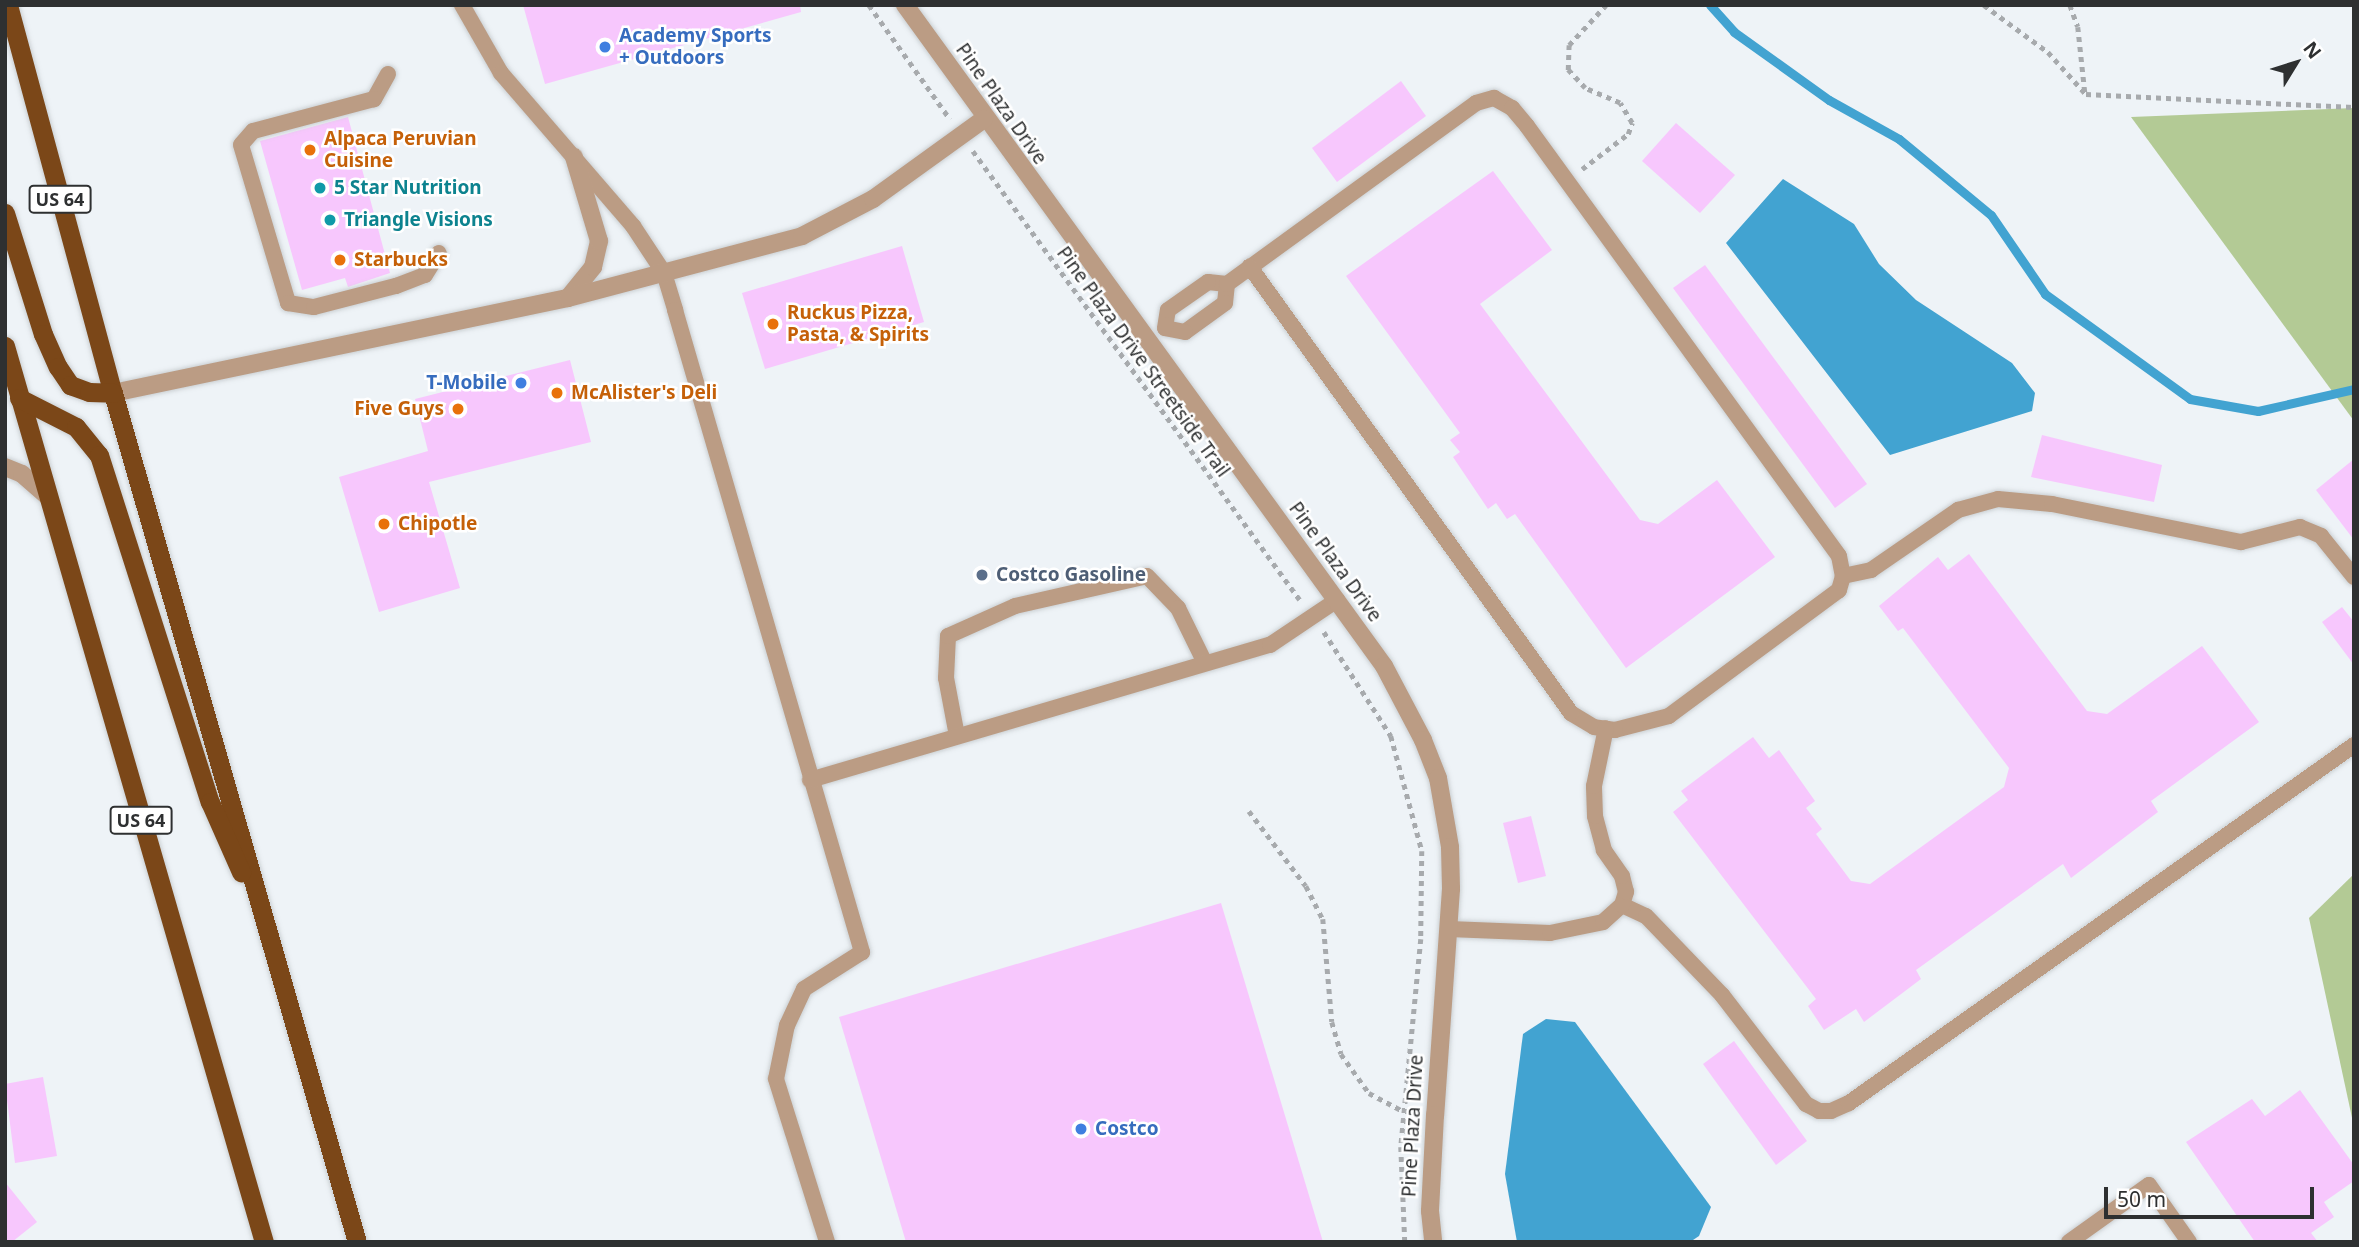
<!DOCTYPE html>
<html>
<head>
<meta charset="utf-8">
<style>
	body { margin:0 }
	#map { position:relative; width:2359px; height:1247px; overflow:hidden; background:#eef3f7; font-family:"Noto Sans",sans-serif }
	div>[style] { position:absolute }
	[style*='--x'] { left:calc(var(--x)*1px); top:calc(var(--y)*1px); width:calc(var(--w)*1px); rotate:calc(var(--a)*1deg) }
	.green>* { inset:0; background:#b3ca95 }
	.water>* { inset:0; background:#42a3d1 }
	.stream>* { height:9px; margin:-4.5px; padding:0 4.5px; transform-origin:4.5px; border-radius:4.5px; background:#42a3d1 }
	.building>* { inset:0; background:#f7c7fd }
	.path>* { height:4.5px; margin-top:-2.25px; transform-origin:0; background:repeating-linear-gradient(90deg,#a7aaad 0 5px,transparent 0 10px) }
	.roads { filter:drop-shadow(0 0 2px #cbd0d3) drop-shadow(0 0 2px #cbd0d3) }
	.service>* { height:16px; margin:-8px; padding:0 8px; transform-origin:8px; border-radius:8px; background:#bb9c84 }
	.minor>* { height:18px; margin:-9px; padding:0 9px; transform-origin:9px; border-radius:9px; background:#bb9c84 }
	.tertiary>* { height:18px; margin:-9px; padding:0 9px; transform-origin:9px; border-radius:9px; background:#bb9c84 }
	.trunk>* { height:19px; margin:-9.5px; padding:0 9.5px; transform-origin:9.5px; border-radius:9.5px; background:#7b4718 }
	.dots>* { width:19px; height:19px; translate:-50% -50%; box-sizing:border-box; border:4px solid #fff; border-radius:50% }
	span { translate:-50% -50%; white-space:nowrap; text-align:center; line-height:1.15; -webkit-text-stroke:5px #fff; paint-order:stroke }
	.shield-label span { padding:2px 5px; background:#fff; border:2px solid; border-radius:5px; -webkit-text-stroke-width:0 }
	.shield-label { font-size:18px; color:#2e3031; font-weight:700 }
	.shop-label { font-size:19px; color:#366cbe; font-weight:700 }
	.left { translate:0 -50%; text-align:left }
	.right { translate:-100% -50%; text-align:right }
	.street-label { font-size:19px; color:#2e3031 }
	.food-label { font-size:19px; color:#c56008; font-weight:700 }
	.culture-label { font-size:19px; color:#0d838f; font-weight:700 }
	.service-label { font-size:19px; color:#4e5e75; font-weight:700 }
	.frame { position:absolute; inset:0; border:7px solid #2e3031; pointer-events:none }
	.north { position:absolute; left:2261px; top:28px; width:70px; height:70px; -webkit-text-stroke:5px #fff; paint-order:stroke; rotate:52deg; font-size:19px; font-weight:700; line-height:28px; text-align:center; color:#2e3031 }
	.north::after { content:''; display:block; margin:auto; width:24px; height:32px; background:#2e3031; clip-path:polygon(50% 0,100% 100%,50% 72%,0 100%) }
	.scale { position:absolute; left:2104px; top:1187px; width:210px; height:32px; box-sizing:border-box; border:4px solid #2e3031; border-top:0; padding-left:9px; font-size:21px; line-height:24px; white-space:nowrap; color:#2e3031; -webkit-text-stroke:5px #fff; paint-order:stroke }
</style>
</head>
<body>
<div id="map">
	<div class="green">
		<div style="clip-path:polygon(2354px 108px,2354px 421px,2131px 117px)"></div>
		<div style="clip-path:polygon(2354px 874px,2354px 1127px,2309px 918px)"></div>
	</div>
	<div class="water">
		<div style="clip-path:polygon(1783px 179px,1854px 224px,1879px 264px,1916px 300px,2012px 363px,2035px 393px,2032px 411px,1890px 455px,1726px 243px)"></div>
		<div style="clip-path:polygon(1546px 1019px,1575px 1022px,1711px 1207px,1699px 1236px,1690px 1242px,1517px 1242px,1505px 1174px,1523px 1034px)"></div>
	</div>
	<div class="stream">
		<div style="--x:1710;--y:5;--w:36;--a:48"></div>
		<div style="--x:1734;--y:32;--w:117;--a:35.6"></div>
		<div style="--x:1829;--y:100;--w:80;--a:29.1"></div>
		<div style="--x:1899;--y:139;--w:119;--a:39.6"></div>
		<div style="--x:1991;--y:215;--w:96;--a:55.6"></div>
		<div style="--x:2045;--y:294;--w:179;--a:35.9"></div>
		<div style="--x:2190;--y:399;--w:69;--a:10"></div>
		<div style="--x:2258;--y:411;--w:98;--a:-12.9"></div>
	</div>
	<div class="building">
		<div style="clip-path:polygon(523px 5px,800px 5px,801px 12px,545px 84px)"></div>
		<div style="clip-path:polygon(1401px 81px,1426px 116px,1337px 182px,1312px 148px)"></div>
		<div style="clip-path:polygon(348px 117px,390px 273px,348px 287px,345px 278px,302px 290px,260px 141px)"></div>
		<div style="clip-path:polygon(1676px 123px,1735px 175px,1700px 213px,1642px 161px)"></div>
		<div style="clip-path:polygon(1493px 171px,1552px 250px,1480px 304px,1640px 520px,1658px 524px,1717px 480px,1775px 557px,1626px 668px,1515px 514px,1507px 519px,1496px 503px,1488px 509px,1453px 457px,1460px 452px,1450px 440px,1460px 433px,1346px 276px)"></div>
		<div style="clip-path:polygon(902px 246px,924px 322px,765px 369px,742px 293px)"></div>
		<div style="clip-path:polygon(1705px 265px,1867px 484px,1835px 508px,1673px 288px)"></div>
		<div style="clip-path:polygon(570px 360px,591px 442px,429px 482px,460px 588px,379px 612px,339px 477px,428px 451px,415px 399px)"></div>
		<div style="clip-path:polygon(2042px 435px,2162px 465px,2154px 502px,2031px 477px)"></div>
		<div style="clip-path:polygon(2354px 459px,2354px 540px,2316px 490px)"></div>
		<div style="clip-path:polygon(1969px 554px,2087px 711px,2107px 714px,2202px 646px,2259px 722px,2151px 801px,2158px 812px,2071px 878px,2063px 864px,1916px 970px,1921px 979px,1864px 1022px,1856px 1009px,1824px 1030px,1808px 1006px,1816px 999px,1673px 812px,1688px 800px,1681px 791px,1753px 737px,1769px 758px,1779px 750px,1815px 801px,1806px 808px,1822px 829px,1816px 834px,1851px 881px,1870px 884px,2004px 787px,2009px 768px,1903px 628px,1898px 631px,1879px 606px,1938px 557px,1948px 570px)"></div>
		<div style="clip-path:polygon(2342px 607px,2354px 622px,2354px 665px,2322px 622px)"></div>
		<div style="clip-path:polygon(1531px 816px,1546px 876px,1518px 883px,1503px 823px)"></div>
		<div style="clip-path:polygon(1221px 903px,1323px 1242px,906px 1242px,839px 1017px)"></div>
		<div style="clip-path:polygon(1734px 1041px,1807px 1141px,1776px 1165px,1703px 1064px)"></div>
		<div style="clip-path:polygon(43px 1077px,57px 1156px,15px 1163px,5px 1084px)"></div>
		<div style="clip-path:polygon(2300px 1090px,2354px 1165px,2354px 1181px,2324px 1202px,2334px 1217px,2311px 1233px,2318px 1242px,2255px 1242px,2186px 1142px,2252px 1099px,2265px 1116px)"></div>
		<div style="clip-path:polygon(5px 1182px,37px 1222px,12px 1242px,5px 1242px)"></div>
	</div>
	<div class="path">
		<div style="--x:869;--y:5;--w:140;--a:54.6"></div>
		<div style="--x:1984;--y:5;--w:79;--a:36.3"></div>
		<div style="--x:2048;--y:52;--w:57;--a:47.9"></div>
		<div style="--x:2086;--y:94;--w:268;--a:2.8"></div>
		<div style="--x:2070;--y:5;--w:23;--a:70"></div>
		<div style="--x:2078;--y:27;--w:66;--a:83.9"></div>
		<div style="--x:973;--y:151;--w:555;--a:53.93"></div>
		<div style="--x:1582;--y:169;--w:58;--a:-37.3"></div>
		<div style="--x:1628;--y:134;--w:12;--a:-70"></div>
		<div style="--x:1632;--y:123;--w:23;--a:-121"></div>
		<div style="--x:1620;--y:103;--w:38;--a:-157"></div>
		<div style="--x:1585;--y:88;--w:25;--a:-133"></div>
		<div style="--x:1568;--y:70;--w:25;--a:-88"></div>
		<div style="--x:1569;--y:45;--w:54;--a:-47.2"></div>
		<div style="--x:1324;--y:632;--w:124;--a:57.2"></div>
		<div style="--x:1391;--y:736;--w:119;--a:74.9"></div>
		<div style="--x:1422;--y:851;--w:88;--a:90.7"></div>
		<div style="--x:1421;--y:939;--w:209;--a:95.5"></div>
		<div style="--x:1401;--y:1147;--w:95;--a:87.6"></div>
		<div style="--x:1249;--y:811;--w:94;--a:52.8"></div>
		<div style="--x:1306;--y:886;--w:37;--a:63"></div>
		<div style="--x:1323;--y:919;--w:103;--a:85"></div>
		<div style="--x:1332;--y:1022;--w:33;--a:74"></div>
		<div style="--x:1341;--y:1054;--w:48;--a:54.3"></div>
		<div style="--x:1369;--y:1093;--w:40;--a:28"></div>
	</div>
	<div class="roads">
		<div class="service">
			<div style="--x:462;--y:5;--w:78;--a:60.2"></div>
			<div style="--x:501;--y:73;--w:202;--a:49.2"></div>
			<div style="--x:633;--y:226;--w:56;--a:56.6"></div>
			<div style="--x:664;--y:273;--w:39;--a:73"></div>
			<div style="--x:675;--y:310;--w:669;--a:73.76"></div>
			<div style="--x:862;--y:952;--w:69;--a:147.5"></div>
			<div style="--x:804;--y:989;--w:40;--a:115"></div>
			<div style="--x:787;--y:1025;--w:55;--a:101.5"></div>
			<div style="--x:776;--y:1079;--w:171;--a:72.6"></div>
			<div style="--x:388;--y:74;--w:29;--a:119"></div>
			<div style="--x:374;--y:99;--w:125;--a:165.2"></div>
			<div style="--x:253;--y:131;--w:18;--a:131"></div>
			<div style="--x:241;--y:145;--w:165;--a:73.4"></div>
			<div style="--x:288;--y:303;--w:26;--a:9"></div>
			<div style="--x:314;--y:307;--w:85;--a:-14.4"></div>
			<div style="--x:396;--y:286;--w:31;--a:-21"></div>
			<div style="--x:425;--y:275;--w:26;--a:-58"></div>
			<div style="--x:1208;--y:282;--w:19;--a:6"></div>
			<div style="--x:1227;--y:284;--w:19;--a:96"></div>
			<div style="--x:1225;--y:303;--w:49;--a:144.1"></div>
			<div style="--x:1185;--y:332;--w:20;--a:-169"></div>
			<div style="--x:1165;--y:328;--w:18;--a:-81"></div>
			<div style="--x:1168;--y:310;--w:49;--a:-35"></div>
			<div style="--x:1227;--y:284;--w:308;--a:-36"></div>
			<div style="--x:1476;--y:103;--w:19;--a:-16"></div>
			<div style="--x:1494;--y:98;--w:21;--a:29"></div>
			<div style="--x:1512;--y:108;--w:23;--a:50"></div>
			<div style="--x:1527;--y:126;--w:531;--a:54.04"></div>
			<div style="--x:1839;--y:556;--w:20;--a:79"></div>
			<div style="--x:1843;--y:576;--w:15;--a:106"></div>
			<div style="--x:1839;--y:590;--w:212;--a:143.5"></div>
			<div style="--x:1669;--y:716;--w:56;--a:165.5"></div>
			<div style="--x:1615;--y:730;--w:21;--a:-172"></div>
			<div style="--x:1594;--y:727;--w:27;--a:-149"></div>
			<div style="--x:1571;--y:713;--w:550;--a:-125.74"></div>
			<div style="--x:1843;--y:576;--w:29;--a:-12"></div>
			<div style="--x:1871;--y:570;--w:106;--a:-34.6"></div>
			<div style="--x:1958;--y:510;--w:41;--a:-15.4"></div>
			<div style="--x:1998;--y:499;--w:54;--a:5.3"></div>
			<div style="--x:2052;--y:504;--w:193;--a:11.4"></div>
			<div style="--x:2241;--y:542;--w:61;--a:-14.3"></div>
			<div style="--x:2300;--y:527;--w:23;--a:23"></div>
			<div style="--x:2321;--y:536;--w:53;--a:51.2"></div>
			<div style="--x:957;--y:736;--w:59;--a:-100.7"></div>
			<div style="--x:946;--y:678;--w:42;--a:-87.3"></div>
			<div style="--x:948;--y:636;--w:73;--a:-24.1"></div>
			<div style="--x:1015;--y:606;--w:135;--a:-12.8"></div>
			<div style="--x:1147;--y:576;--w:45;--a:45.9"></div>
			<div style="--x:1178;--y:608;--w:61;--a:63.9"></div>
			<div style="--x:810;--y:780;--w:479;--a:-16.4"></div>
			<div style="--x:1270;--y:645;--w:81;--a:-33.9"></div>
			<div style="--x:1622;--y:905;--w:26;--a:25"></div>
			<div style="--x:1646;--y:916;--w:110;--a:46.1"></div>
			<div style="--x:1722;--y:995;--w:138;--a:52.4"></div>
			<div style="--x:1806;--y:1104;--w:15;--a:28"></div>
			<div style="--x:1819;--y:1111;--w:12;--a:0"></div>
			<div style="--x:1831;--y:1111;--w:20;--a:-24"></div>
			<div style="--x:1849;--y:1103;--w:619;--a:-35.33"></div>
			<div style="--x:1449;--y:929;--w:101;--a:2.3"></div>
			<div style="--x:1550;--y:933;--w:54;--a:-11.7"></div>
			<div style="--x:1603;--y:922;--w:25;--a:-42"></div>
			<div style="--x:1622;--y:905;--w:14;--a:-73"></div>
			<div style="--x:1626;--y:892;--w:16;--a:-104"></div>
			<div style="--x:1622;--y:876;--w:32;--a:-125"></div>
			<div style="--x:1604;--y:850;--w:35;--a:-105"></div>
			<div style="--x:1595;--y:816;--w:30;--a:-92"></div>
			<div style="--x:1594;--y:786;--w:59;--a:-78.3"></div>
			<div style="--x:2069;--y:1242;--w:98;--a:-35.5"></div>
			<div style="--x:2149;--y:1185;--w:70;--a:54.9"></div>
		</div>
		<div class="minor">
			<div style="--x:5;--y:467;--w:18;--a:22"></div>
			<div style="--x:22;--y:474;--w:33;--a:41"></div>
		</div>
		<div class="tertiary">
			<div style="--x:905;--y:5;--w:816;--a:54.07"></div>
			<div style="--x:1384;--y:666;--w:84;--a:62.2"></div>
			<div style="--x:1423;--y:740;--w:41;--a:68.5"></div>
			<div style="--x:1438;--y:778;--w:70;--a:80.1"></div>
			<div style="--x:1450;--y:847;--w:42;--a:88.6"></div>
			<div style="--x:1451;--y:889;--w:227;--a:94"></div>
			<div style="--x:1435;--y:1115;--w:96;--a:93"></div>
			<div style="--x:1430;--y:1211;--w:31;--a:84"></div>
			<div style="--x:568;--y:298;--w:40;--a:-51"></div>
			<div style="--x:593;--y:267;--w:27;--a:-77"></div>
			<div style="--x:599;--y:241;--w:88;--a:-106.6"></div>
			<div style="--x:113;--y:393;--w:465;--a:-11.8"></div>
			<div style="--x:568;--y:298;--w:242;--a:-14.8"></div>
			<div style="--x:802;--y:236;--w:80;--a:-27.5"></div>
			<div style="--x:873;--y:199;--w:137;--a:-35.8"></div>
		</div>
		<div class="trunk">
			<div style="--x:8;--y:5;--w:402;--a:74.9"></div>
			<div style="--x:113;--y:393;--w:883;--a:73.97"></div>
			<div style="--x:5;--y:213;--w:127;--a:72.6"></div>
			<div style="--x:43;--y:334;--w:36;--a:66"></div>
			<div style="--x:58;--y:367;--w:22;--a:56"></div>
			<div style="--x:70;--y:385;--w:20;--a:20"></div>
			<div style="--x:89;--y:392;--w:24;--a:2"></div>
			<div style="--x:5;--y:346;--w:933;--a:73.88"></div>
			<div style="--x:19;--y:398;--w:64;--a:27"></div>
			<div style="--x:76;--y:427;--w:36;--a:51"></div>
			<div style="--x:99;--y:455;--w:364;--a:72.3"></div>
			<div style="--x:210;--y:802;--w:77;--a:66.1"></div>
		</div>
	</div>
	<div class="dots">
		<div style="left:605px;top:47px;background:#3f7fe0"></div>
		<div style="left:310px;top:150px;background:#e8710a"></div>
		<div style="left:320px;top:188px;background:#0f9aa8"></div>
		<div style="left:330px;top:220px;background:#0f9aa8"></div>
		<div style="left:340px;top:260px;background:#e8710a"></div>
		<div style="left:773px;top:324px;background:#e8710a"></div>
		<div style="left:521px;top:383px;background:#3f7fe0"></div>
		<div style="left:557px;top:393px;background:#e8710a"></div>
		<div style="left:458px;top:409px;background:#e8710a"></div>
		<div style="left:384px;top:524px;background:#e8710a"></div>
		<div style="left:982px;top:575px;background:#5c6f8a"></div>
		<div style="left:1081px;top:1129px;background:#3f7fe0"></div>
	</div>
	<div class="shield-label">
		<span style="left:60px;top:199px">US 64</span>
		<span style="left:141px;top:820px">US 64</span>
	</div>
	<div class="shop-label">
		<span class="left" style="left:619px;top:47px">Academy Sports<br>+ Outdoors</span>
		<span class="right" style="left:507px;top:383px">T-Mobile</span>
		<span class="left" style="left:1095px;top:1129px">Costco</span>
	</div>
	<div class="street-label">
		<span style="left:1001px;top:104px;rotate:55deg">Pine Plaza Drive</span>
		<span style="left:1143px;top:362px;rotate:54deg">Pine Plaza Drive Streetside Trail</span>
		<span style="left:1335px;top:562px;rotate:54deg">Pine Plaza Drive</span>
		<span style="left:1413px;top:1126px;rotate:-87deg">Pine Plaza Drive</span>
	</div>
	<div class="food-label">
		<span class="left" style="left:324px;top:150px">Alpaca Peruvian<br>Cuisine</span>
		<span class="left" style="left:354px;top:260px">Starbucks</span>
		<span class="left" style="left:787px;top:324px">Ruckus Pizza,<br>Pasta, &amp; Spirits</span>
		<span class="left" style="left:571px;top:393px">McAlister's Deli</span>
		<span class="right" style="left:444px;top:409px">Five Guys</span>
		<span class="left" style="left:398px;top:524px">Chipotle</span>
	</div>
	<div class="culture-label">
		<span class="left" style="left:334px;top:188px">5 Star Nutrition</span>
		<span class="left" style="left:344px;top:220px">Triangle Visions</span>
	</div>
	<div class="service-label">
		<span class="left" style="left:996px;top:575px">Costco Gasoline</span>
	</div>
	<div class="frame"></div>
	<div class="north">N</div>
	<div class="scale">50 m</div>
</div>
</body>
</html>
